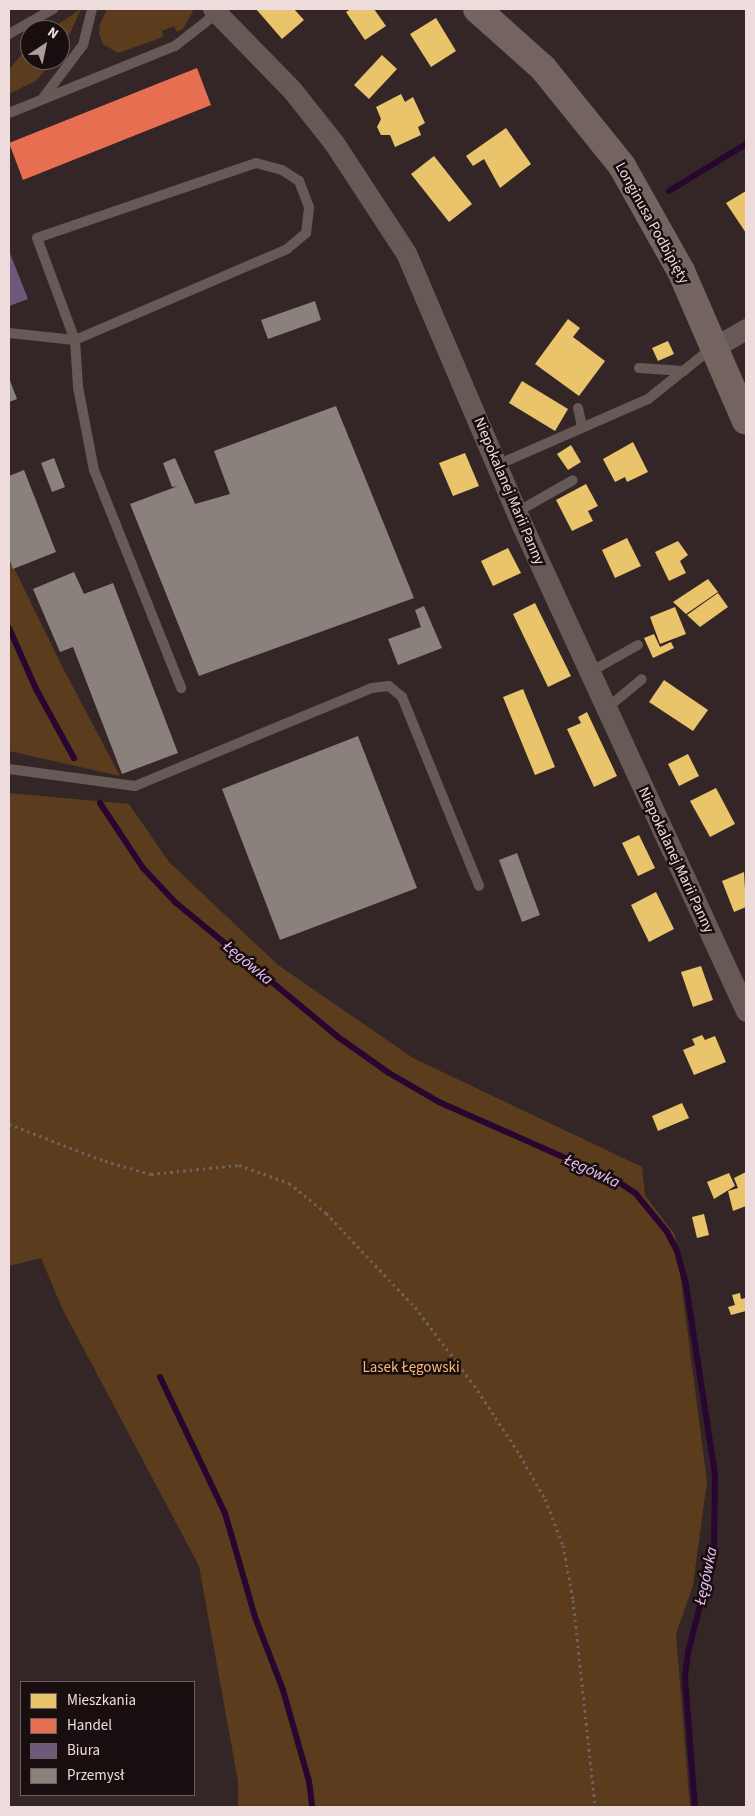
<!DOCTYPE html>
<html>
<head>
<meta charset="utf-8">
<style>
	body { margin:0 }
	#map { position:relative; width:755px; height:1816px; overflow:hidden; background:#342627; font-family:"Source Sans 3",sans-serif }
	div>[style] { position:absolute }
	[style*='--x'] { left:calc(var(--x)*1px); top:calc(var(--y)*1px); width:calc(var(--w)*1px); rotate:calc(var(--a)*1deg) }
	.green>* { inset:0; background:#5b3c1d }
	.homes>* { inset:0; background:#e9c46a }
	.shops>* { inset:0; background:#e76f51 }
	.offices>* { inset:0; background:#6d597a }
	.industry>* { inset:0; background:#8a817c }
	.stream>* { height:6px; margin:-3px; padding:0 3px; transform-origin:3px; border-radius:3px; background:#28062f }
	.path>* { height:3px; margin-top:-1.5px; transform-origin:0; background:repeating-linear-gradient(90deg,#6e6261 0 2.5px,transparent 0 6.5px) }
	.lane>* { height:10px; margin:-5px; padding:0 5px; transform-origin:5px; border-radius:5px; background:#665956 }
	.street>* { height:21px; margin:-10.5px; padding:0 10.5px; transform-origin:10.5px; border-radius:10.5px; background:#665956 }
	.secondary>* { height:28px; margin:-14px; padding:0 14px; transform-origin:14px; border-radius:14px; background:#736460 }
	span { translate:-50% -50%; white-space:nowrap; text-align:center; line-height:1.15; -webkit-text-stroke:5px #190e0f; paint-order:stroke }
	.street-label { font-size:15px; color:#eedcdd }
	.park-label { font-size:15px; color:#f9b875 }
	.water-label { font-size:16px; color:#ebc1f7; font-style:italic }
	.frame { position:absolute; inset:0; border:10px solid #eedcdd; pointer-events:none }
	.legend { position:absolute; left:20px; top:1681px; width:175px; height:115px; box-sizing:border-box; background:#190e0f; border:1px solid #6e6061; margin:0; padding:6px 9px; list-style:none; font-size:15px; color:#eedcdd }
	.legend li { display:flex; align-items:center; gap:10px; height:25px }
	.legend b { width:25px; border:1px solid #6e6061 }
	.north { position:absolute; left:20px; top:20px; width:50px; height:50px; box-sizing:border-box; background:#190e0f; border:1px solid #6e6061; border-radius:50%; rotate:34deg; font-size:14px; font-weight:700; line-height:20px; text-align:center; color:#eedcdd }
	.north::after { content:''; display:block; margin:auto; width:18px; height:22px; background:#ad9c9d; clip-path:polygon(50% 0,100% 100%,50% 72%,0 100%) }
</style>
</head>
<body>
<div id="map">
	<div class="green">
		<div style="clip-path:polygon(81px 9px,65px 44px,60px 51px,60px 30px,49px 30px)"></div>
		<div style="clip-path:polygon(107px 9px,194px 9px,183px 29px,177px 32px,174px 26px,162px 31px,163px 37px,118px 53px,103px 44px,99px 34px,100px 24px)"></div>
		<div style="clip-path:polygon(30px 44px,30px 60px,53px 60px,37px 80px,9px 94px,9px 70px)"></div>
		<div style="clip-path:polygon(9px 558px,64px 670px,120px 776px,9px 751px)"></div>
		<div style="clip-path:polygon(9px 793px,129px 804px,169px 862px,278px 965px,413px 1058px,642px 1167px,645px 1195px,675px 1235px,707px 1482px,693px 1585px,676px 1634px,690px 1807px,238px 1807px,238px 1781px,199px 1566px,62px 1308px,41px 1258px,9px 1266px)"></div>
	</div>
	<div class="homes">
		<div style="clip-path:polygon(256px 9px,294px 9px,304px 20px,282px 39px)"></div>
		<div style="clip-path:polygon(351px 9px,374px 9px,386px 26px,365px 40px,346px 12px)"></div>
		<div style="clip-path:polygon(436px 18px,456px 51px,431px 67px,410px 34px)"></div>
		<div style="clip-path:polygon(382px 55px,397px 69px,369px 99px,354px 85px)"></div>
		<div style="clip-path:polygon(401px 94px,405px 102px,413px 97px,425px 123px,418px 127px,421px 135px,395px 147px,390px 135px,381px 135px,377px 127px,381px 119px,376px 107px)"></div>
		<div style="clip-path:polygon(506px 128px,531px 164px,500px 188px,484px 159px,473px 166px,466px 156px)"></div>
		<div style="clip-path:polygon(434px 156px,472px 204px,449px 222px,411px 174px)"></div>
		<div style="clip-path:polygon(746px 191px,746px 233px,726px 203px)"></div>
		<div style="clip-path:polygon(568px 319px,580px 328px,573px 337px,605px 361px,579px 396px,535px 364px)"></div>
		<div style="clip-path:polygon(668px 341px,674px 354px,658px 361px,652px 348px)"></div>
		<div style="clip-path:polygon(522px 381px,568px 409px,555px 431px,509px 403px)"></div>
		<div style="clip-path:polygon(633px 442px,648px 472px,627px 482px,625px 477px,615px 482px,603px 459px)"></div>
		<div style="clip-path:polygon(571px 445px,581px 462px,568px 470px,557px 454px)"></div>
		<div style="clip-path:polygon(465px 453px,479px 486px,453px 496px,439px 463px)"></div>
		<div style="clip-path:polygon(586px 484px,598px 506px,588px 511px,593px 521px,572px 531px,556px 500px)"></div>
		<div style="clip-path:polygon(627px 538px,641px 566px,615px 578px,602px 550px)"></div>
		<div style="clip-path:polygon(678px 541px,688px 555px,680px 561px,686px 573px,669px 581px,655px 552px)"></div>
		<div style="clip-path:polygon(508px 548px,521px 573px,493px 586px,481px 561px)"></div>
		<div style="clip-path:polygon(708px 579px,718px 592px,686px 614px,673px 602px)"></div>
		<div style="clip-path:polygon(718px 593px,728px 607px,700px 627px,687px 615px)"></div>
		<div style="clip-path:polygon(535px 603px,571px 676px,548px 687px,513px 614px)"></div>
		<div style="clip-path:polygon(675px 607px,686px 634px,660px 644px,650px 617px)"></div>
		<div style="clip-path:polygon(654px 634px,660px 647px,671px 642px,674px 648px,653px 658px,644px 638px)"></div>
		<div style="clip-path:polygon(664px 680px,708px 710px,693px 731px,649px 702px)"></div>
		<div style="clip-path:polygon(523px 689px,555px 767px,535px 775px,503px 697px)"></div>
		<div style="clip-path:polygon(587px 712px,617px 776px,594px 787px,567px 729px,581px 723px,578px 717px)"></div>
		<div style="clip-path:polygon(688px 754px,699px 776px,679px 786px,668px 764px)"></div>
		<div style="clip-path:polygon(716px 788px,735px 824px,710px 837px,690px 801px)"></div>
		<div style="clip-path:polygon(639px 835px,655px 868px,638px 876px,622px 843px)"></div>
		<div style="clip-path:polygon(744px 872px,746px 907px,734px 912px,722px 881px)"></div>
		<div style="clip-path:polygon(656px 892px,674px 929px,649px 942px,631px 905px)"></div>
		<div style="clip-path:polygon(701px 966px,713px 1000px,693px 1007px,681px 972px)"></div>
		<div style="clip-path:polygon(702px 1035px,705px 1040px,715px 1036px,726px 1062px,694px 1075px,683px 1050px,695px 1045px,692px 1039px)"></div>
		<div style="clip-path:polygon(682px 1103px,689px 1118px,658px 1131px,652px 1116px)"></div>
		<div style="clip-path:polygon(746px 1172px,746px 1206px,733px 1211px,728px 1191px,738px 1188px,734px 1178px)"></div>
		<div style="clip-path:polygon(729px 1173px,735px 1186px,714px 1199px,707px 1182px)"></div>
		<div style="clip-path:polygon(704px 1214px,709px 1235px,697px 1238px,692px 1217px)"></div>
		<div style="clip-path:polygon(740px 1293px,741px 1299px,746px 1298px,746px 1311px,731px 1315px,728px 1307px,735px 1305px,732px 1295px)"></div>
	</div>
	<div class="shops">
		<div style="clip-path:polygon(197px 68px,211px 105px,23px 180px,9px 143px)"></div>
	</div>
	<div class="offices">
		<div style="clip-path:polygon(9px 251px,28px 299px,9px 306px)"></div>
	</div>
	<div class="industry">
		<div style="clip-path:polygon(315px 301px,321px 320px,268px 339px,261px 320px)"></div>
		<div style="clip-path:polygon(9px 378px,17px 399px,9px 402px)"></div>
		<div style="clip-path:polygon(336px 406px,414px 598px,199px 676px,130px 504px,178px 486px,172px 487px,163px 463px,175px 458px,195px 504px,230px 494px,214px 451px)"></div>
		<div style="clip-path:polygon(54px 458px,65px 487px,52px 492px,41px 463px)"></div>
		<div style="clip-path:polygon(24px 470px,56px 552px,13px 569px,9px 558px,9px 476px)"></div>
		<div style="clip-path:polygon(74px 572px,84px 594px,113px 583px,178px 753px,122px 774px,73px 647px,60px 652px,33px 589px)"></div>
		<div style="clip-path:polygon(424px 606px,442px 648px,398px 665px,388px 639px,421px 627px,415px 610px)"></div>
		<div style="clip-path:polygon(358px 736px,417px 888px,280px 940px,222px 789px)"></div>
		<div style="clip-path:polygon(517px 853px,540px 915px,522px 922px,499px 860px)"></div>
	</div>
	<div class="stream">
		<div style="--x:669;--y:191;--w:90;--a:-31.4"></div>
		<div style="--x:9;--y:628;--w:67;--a:66.1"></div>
		<div style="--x:36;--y:689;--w:79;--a:61.2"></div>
		<div style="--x:100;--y:803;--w:78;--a:56.5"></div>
		<div style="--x:143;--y:868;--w:47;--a:46.7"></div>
		<div style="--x:175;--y:902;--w:212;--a:39.6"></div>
		<div style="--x:338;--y:1037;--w:62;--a:35.2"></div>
		<div style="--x:389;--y:1073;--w:58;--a:30.1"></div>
		<div style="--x:439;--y:1102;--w:195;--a:23.9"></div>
		<div style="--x:617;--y:1181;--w:23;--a:34"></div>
		<div style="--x:636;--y:1194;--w:49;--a:50.8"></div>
		<div style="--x:667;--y:1232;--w:21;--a:62"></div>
		<div style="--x:677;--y:1251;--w:35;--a:75"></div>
		<div style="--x:686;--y:1285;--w:192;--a:81.3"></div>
		<div style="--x:715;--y:1475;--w:76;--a:90.8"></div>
		<div style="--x:714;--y:1551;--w:104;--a:104.4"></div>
		<div style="--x:688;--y:1652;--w:26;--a:97"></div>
		<div style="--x:685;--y:1678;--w:129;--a:85.6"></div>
		<div style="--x:160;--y:1377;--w:151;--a:64.5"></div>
		<div style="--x:225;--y:1513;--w:108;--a:73.9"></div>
		<div style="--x:255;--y:1617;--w:78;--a:69"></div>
		<div style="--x:283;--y:1690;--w:95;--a:74.1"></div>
		<div style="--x:309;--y:1781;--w:26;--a:83"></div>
	</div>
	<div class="path">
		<div style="--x:9;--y:1124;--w:103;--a:21.1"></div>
		<div style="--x:105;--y:1161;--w:48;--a:15.8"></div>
		<div style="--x:151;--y:1174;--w:88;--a:-5.8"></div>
		<div style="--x:239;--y:1165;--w:53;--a:19.8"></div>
		<div style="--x:289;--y:1183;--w:48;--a:39"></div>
		<div style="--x:326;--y:1213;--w:129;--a:46.6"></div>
		<div style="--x:415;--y:1307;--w:98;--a:52.9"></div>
		<div style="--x:474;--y:1385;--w:84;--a:56.7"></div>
		<div style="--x:520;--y:1455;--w:51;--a:60.4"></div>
		<div style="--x:545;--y:1499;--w:49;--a:68.6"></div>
		<div style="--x:563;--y:1545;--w:56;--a:79.7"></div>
		<div style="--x:573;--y:1600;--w:208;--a:83.9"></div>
	</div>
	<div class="lane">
		<div style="--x:9;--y:34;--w:51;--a:-29.6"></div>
		<div style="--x:43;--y:98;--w:66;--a:-53"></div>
		<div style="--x:83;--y:45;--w:37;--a:-76"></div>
		<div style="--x:9;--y:113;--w:179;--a:-22"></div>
		<div style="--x:175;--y:46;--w:52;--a:-38"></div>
		<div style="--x:9;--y:333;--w:66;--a:6.1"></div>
		<div style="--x:75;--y:340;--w:231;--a:-23.2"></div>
		<div style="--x:287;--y:249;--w:25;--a:-40"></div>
		<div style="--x:306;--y:233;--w:26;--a:-83"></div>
		<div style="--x:309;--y:207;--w:28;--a:-111"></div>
		<div style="--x:299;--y:181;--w:20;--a:-147"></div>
		<div style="--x:282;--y:170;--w:27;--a:-165"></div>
		<div style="--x:256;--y:163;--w:231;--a:161.1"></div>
		<div style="--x:37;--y:238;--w:109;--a:69.6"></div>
		<div style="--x:75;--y:340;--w:47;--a:86.3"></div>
		<div style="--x:78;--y:387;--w:85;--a:79.1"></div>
		<div style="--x:94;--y:470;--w:235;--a:68.2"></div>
		<div style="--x:639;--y:368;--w:45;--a:3.8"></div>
		<div style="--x:578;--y:408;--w:19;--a:78"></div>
		<div style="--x:497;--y:465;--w:165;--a:-23.6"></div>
		<div style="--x:648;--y:399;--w:82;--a:-38.6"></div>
		<div style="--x:517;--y:512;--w:64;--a:-29.7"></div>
		<div style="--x:590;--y:672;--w:55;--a:-29.4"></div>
		<div style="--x:607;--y:708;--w:45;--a:-39.6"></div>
		<div style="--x:9;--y:769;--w:127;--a:7.7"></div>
		<div style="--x:135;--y:786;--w:256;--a:-22.5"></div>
		<div style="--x:372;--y:688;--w:17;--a:-7"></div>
		<div style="--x:389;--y:686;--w:17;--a:40"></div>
		<div style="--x:402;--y:697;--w:204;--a:67.8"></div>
	</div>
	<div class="street">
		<div style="--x:213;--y:9;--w:113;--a:45.7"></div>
		<div style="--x:292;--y:90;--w:68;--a:51.6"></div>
		<div style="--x:334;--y:143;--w:131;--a:56.8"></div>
		<div style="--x:406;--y:253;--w:296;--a:66.9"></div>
		<div style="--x:522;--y:525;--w:535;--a:65.25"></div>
		<div style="--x:713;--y:348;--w:38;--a:-30"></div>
	</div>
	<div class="secondary">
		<div style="--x:477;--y:9;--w:89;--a:41.8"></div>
		<div style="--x:543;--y:68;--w:126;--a:51.1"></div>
		<div style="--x:622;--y:166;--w:120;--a:60.7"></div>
		<div style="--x:681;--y:271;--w:163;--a:66.6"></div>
	</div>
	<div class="street-label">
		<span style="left:652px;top:223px;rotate:61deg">Longinusa Podbipięty</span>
		<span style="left:509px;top:491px;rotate:67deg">Niepokalanej Marii Panny</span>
		<span style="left:676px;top:860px;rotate:65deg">Niepokalanej Marii Panny</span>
	</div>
	<div class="park-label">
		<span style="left:411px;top:1368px">Lasek Łęgowski</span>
	</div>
	<div class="water-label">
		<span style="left:248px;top:963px;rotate:40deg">Łęgówka</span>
		<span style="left:592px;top:1171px;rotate:25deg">Łęgówka</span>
		<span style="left:706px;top:1576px;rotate:-78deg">Łęgówka</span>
	</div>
	<div class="frame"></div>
	<ul class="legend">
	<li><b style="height:14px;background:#e9c46a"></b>Mieszkania</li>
	<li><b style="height:14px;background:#e76f51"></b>Handel</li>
	<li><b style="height:14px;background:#6d597a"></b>Biura</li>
	<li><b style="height:14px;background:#8a817c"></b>Przemysł</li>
	</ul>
	<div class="north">N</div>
</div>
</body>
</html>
